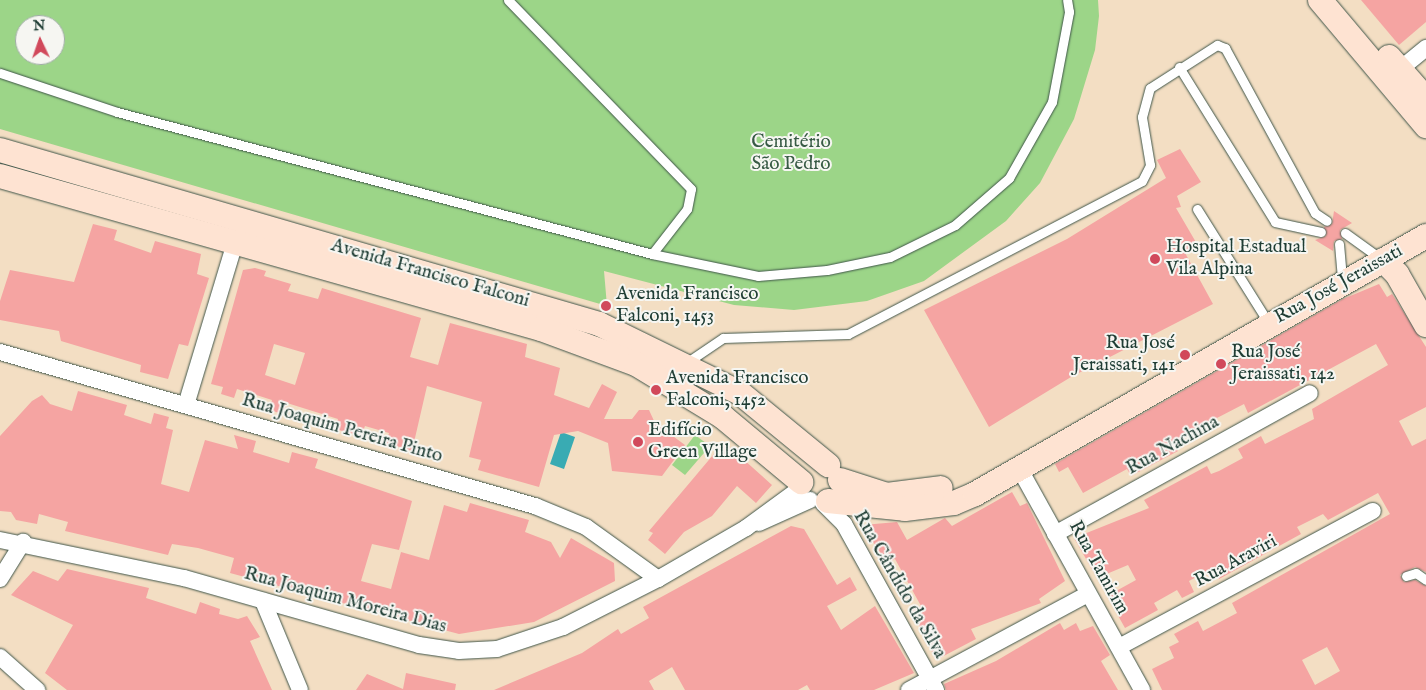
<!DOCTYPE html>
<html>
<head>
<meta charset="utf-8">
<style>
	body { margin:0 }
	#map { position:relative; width:1426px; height:690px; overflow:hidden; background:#f3dec3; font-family:"IM FELL English",serif }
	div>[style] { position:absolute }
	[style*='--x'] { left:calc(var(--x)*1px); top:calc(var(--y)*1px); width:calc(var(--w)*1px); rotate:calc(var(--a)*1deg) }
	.green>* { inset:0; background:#9cd588 }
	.water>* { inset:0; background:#39abb3 }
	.building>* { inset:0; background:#f5a4a2 }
	.roads { filter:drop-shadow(0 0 1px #3f5549) drop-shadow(0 0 1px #3f5549) }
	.lane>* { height:9px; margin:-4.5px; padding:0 4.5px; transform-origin:4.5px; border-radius:4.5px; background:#fff }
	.street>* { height:16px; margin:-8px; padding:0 8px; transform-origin:8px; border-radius:8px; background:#fff }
	.secondary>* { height:24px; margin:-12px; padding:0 12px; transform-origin:12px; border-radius:12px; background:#fee3d2 }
	.dots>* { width:14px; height:14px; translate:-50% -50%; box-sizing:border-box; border:2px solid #f6f6f2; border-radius:50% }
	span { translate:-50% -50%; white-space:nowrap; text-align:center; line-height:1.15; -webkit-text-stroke:4px #f6f6f2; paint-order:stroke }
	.park-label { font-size:19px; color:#385b45 }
	.poi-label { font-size:19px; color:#1f3d34 }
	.left { translate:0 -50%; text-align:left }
	.right { translate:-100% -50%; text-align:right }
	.street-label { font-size:19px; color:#1f3d34 }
	.north { position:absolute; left:15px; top:15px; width:50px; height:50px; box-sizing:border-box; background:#f6f6f2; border:1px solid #a0aca6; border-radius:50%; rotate:357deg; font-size:14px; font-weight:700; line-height:20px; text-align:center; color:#1f3d34 }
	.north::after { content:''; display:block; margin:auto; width:18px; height:22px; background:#d1495b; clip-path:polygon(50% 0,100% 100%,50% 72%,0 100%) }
</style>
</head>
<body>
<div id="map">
	<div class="green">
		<div style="clip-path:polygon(evenodd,0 0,1098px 0,1099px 16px,1095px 50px,1074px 119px,1040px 183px,1006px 221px,924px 281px,867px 301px,794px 310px,734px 305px,604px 271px,607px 306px,0 129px,0 0,25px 25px,55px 25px,55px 55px,25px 55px,25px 25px)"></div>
		<div style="clip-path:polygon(695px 435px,710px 446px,685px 475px,672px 465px)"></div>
	</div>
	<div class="water">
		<div style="clip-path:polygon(561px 432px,575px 437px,564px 469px,550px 464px)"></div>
	</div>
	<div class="building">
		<div style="clip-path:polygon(1361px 0,1426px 0,1426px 22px,1399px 45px)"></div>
		<div style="clip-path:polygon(1180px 149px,1201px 182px,1177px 196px,1181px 207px,1176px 208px,1197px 244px,1184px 251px,1213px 304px,1071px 377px,989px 427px,924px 310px,1067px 239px,1166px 178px,1157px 160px)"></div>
		<div style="clip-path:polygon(1334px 211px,1352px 223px,1340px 230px,1342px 239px,1334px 241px,1333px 251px,1315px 240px,1326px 236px,1324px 227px,1332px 224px)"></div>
		<div style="clip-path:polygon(93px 224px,117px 230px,114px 240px,151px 253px,155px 241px,201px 254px,197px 274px,209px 278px,188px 346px,179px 344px,168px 379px,140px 372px,141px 365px,61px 341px,59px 331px,0 320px,0 301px,10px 270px,74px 282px)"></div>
		<div style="clip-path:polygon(evenodd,255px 268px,266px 271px,264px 276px,291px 284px,288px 291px,318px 299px,322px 288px,421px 318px,410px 357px,438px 365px,450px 323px,527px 344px,525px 357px,560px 368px,554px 395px,589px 408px,602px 384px,617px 392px,604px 419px,632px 419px,639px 410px,649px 410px,655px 423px,685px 445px,662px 476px,612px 471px,608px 443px,578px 431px,554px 435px,539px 487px,478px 470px,481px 460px,469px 457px,482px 402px,427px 386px,412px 451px,386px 443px,389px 433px,365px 426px,361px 436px,335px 429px,338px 419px,287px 403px,283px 414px,269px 410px,272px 400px,237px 389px,234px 398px,221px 394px,223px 387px,211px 384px,243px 270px,255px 268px,274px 344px,305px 353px,295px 385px,265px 375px,274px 344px)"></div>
		<div style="clip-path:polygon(evenodd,1379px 284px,1387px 297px,1392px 294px,1426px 347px,1426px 407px,1399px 421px,1412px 446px,1426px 439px,1426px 572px,1415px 567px,1400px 575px,1404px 582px,1415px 580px,1426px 586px,1426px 690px,1162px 690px,1152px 669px,1174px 658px,1169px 647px,1179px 642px,1174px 634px,1198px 621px,1203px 631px,1237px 613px,1232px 603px,1390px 514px,1378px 493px,1328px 520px,1323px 514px,1297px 527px,1301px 534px,1219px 579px,1213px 568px,1189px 581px,1194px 592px,1182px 598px,1177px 590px,1154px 603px,1158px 610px,1125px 628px,1107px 596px,1136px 580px,1128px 565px,1097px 578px,1074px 538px,1149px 508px,1144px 500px,1207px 466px,1211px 474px,1219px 471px,1243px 458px,1238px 449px,1261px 436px,1265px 444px,1314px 419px,1312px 409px,1388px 365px,1376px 344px,1248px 413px,1244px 404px,1215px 419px,1173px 442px,1178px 451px,1131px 476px,1127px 469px,1083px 493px,1068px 467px,1059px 472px,1055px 464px,1343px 299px,1379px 284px,1327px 647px,1340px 671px,1315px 685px,1302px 660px,1327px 647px)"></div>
		<div style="clip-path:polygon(78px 391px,127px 405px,124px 415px,151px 424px,154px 413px,169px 417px,166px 428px,173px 430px,161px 484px,189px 492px,205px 440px,238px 449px,234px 435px,256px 441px,253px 452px,289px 463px,292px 452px,318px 459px,315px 468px,412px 501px,399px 550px,372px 544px,361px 581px,391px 589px,401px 552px,429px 560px,444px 505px,467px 512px,470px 503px,529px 520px,525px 532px,551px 542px,560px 558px,571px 538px,614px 563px,615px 581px,534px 622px,459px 634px,230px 573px,234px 558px,198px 548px,172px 544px,168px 555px,65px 531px,68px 522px,39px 514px,37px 524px,16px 520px,11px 512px,0 511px,0 436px,32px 401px,42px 395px,50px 404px,72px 411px)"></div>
		<div style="clip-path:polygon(724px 442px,772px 485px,756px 503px,737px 486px,712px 516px,684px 532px,665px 554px,648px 540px,653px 533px,649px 531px)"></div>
		<div style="clip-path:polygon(1012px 492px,1020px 506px,1027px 503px,1065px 581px,1039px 599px,1041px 603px,971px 629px,976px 639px,936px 660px,912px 611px,921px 606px,895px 559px,886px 564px,863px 525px,897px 522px,907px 540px,945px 518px,952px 526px)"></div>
		<div style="clip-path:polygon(791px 526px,804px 529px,837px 585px,850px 577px,857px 590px,827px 606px,841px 630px,875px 606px,914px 673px,874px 690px,810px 690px,807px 685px,798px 690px,685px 690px,672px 667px,649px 681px,654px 690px,494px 690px,582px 653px,618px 629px,621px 634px,649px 618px,643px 607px)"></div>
		<div style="clip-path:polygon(67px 569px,149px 588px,146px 598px,196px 614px,200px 602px,220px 609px,219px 614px,238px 619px,247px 616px,260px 637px,250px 641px,272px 690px,67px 690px,45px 673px,73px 625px,11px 595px,33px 571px,58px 581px)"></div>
		<div style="clip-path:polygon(1060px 623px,1064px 630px,1076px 623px,1080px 631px,1093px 626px,1110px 655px,1101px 661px,1118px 690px,946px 690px,944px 684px,996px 661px)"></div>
		<div style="clip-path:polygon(406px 673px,456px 684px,455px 690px,356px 690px,367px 674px,403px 689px)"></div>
	</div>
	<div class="roads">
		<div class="lane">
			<div style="--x:508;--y:0;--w:263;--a:45.9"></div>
			<div style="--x:691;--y:189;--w:20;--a:101"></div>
			<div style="--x:687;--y:209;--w:57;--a:127.9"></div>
			<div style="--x:1179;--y:67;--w:182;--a:58.2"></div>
			<div style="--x:1275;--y:222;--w:47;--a:12.3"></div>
			<div style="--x:0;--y:73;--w:123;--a:18.4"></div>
			<div style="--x:117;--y:112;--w:554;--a:14.86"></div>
			<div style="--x:652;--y:254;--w:108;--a:11.7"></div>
			<div style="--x:758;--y:276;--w:69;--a:-5"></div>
			<div style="--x:827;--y:270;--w:64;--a:-11.7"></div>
			<div style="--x:890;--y:257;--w:72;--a:-26.2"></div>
			<div style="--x:955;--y:225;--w:72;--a:-41"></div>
			<div style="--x:1009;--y:178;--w:87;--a:-60.5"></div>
			<div style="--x:1052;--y:102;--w:92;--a:-79.3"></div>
			<div style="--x:1069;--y:12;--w:12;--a:-99"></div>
			<div style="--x:1197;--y:209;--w:136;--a:57.9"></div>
			<div style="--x:1345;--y:233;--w:44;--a:35.8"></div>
			<div style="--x:1339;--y:244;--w:37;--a:85"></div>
			<div style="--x:686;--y:363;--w:45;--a:-34"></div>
			<div style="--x:723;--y:338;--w:125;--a:-1.8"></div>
			<div style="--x:848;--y:334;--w:331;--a:-27.5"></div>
			<div style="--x:1142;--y:181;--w:18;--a:-63"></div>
			<div style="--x:1150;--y:165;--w:49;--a:-99.5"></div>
			<div style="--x:1142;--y:117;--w:30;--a:-75"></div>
			<div style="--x:1150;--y:88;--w:80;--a:-32.7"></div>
			<div style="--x:1217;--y:45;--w:9;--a:21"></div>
			<div style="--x:1225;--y:48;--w:188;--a:61.4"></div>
			<div style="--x:1315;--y:213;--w:14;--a:34"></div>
			<div style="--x:1406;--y:576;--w:10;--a:-17"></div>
			<div style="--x:1416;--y:573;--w:12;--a:35"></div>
		</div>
		<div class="street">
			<div style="--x:1393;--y:75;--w:43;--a:-39.3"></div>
			<div style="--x:0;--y:352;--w:557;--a:16.06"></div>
			<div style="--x:535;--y:506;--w:55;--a:22.4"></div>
			<div style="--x:586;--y:527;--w:89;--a:35.8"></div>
			<div style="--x:186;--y:405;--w:180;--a:-73.2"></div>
			<div style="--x:1018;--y:466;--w:256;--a:61"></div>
			<div style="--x:823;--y:503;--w:30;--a:45"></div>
			<div style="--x:844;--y:524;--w:190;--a:61"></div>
			<div style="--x:759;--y:523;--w:56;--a:-24.3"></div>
			<div style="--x:1055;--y:534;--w:291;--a:-28.9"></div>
			<div style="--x:0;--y:540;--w:188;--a:11.7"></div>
			<div style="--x:184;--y:578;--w:244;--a:15.9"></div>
			<div style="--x:419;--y:645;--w:40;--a:8.5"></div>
			<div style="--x:459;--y:651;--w:38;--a:-3"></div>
			<div style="--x:497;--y:649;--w:70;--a:-18.4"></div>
			<div style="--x:563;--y:627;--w:106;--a:-26.8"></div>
			<div style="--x:658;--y:579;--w:102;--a:-30.1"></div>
			<div style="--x:746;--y:528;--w:69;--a:-36.2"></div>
			<div style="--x:0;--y:579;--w:44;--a:-58.1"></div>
			<div style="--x:263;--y:601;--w:96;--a:67.4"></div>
			<div style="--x:1119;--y:647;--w:288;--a:-28.2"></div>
			<div style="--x:0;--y:657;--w:50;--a:41.7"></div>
			<div style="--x:909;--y:690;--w:203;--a:-28.2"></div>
		</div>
		<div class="secondary">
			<div style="--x:1320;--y:0;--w:165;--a:49.9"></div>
			<div style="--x:1389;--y:57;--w:56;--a:48.6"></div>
			<div style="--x:0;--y:150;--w:624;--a:16.2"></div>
			<div style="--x:599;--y:324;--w:157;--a:26.1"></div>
			<div style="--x:740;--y:393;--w:114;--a:39.3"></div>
			<div style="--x:0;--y:176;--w:562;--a:15.79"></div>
			<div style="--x:541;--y:329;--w:101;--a:20.2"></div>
			<div style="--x:636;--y:364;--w:102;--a:31.3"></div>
			<div style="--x:723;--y:417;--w:102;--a:39.8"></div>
			<div style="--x:1383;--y:260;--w:20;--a:45"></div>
			<div style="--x:1397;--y:274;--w:59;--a:60.4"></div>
			<div style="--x:840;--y:480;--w:49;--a:17.7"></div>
			<div style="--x:887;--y:495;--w:54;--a:-7.4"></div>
			<div style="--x:828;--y:501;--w:77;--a:5.9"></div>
			<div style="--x:905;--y:509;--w:49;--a:-7"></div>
			<div style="--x:954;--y:503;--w:23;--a:-23"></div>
			<div style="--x:975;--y:494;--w:520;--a:-29.77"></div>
		</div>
	</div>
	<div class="dots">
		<div style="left:1155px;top:259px;background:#d1495b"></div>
		<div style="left:606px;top:306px;background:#d1495b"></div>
		<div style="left:1185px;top:355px;background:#d1495b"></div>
		<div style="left:1221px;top:364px;background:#d1495b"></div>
		<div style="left:656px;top:390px;background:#d1495b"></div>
		<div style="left:638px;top:442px;background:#d1495b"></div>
	</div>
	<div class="park-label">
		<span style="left:791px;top:154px">Cemitério<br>São Pedro</span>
	</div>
	<div class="poi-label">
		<span class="left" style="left:1166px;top:259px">Hospital Estadual<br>Vila Alpina</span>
		<span class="left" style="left:616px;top:306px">Avenida Francisco<br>Falconi, 1453</span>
		<span class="right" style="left:1175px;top:355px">Rua José<br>Jeraissati, 141</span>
		<span class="left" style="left:1231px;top:364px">Rua José<br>Jeraissati, 142</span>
		<span class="left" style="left:666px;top:390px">Avenida Francisco<br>Falconi, 1452</span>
		<span class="left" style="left:648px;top:442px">Edifício<br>Green Village</span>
	</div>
	<div class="street-label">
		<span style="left:430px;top:274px;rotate:16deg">Avenida Francisco Falconi</span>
		<span style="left:1339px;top:285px;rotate:-29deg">Rua José Jeraissati</span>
		<span style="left:342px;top:429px;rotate:16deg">Rua Joaquim Pereira Pinto</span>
		<span style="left:1173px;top:446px;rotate:-29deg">Rua Nachina</span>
		<span style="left:1236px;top:562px;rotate:-28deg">Rua Araviri</span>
		<span style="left:1098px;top:568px;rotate:61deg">Rua Tamirim</span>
		<span style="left:899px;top:585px;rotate:60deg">Rua Cândido da Silva</span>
		<span style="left:345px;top:601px;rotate:15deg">Rua Joaquim Moreira Dias</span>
	</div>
	<div class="north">N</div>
</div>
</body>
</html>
